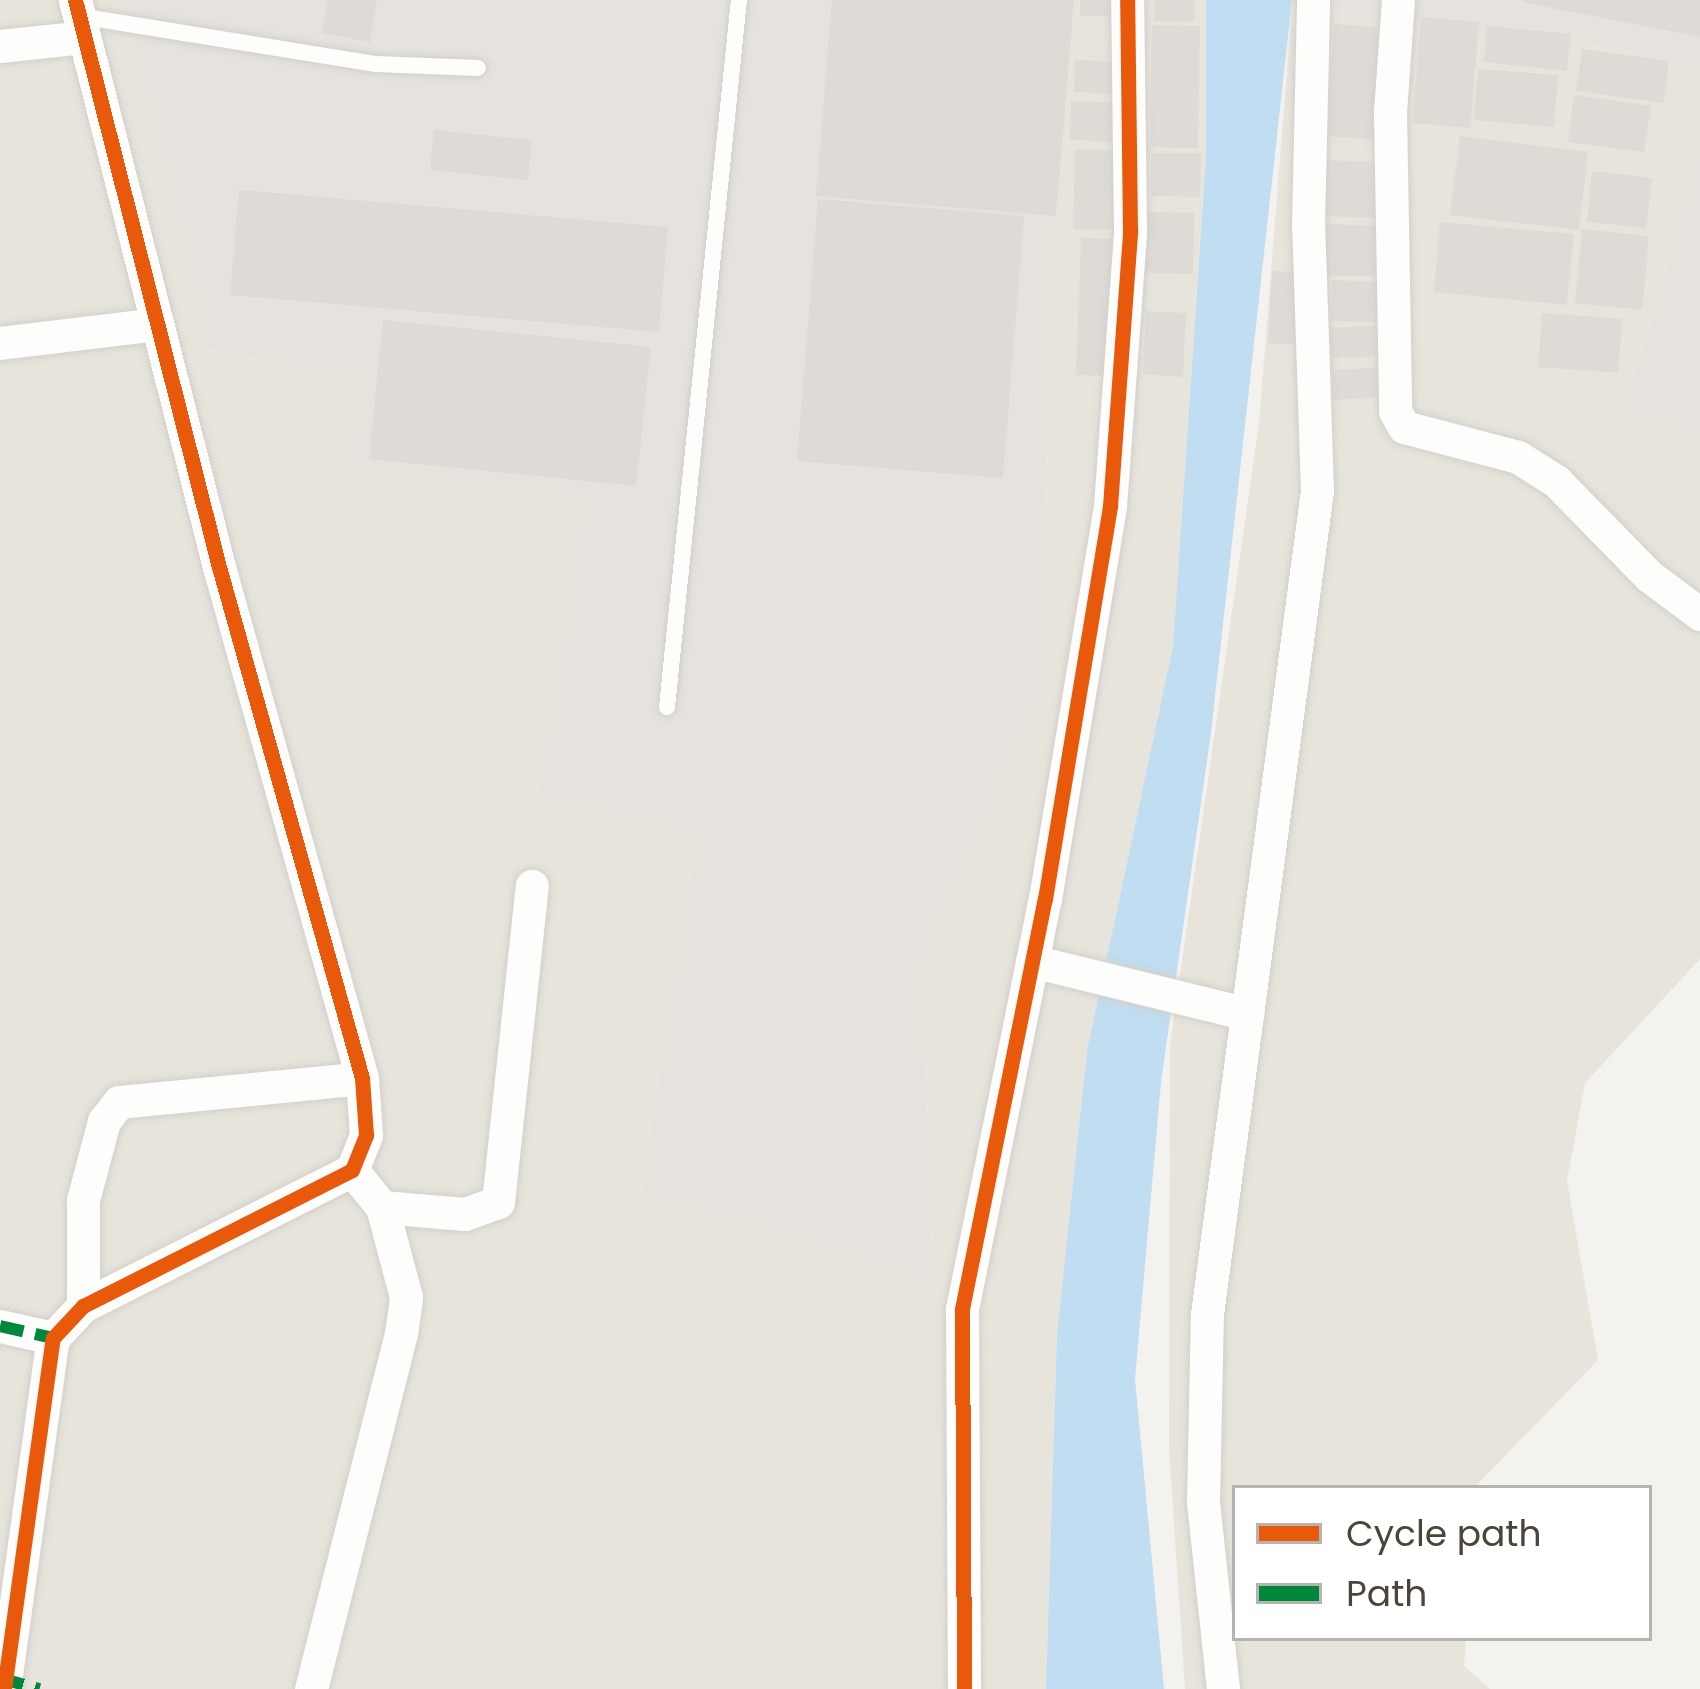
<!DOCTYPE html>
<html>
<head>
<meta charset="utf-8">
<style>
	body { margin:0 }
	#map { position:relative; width:1700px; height:1689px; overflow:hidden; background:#f4f2ee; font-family:Poppins,sans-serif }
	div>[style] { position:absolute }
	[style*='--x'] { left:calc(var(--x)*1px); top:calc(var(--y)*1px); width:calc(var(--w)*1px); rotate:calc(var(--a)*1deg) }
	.residential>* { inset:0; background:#e7e4dc }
	.industrial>* { inset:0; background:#e6e2de }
	.water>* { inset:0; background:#c0ddf1 }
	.building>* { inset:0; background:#dedbd6 }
	.roads { filter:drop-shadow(0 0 3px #d2d0cb) drop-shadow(0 0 3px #d2d0cb) }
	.lane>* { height:16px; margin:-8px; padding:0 8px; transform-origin:8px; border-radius:8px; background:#fdfdfc }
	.street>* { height:33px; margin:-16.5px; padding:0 16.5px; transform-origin:16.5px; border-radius:16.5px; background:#fdfdfc }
	.quiet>* { height:12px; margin-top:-6px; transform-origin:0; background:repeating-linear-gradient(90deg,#00873e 0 24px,transparent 0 36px) }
	.cycleway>* { height:15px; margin:-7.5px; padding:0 7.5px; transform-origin:7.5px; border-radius:7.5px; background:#e8590c }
	span { translate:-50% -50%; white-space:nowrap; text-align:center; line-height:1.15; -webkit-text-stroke:12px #fff; paint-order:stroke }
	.legend { position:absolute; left:1232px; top:1485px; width:420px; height:156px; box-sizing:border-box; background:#fff; border:3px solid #b7b4b0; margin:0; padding:15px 21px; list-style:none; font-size:36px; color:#4b4439 }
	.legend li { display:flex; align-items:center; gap:24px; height:60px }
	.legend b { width:60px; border:3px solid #b7b4b0 }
</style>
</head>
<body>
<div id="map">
	<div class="residential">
		<div style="clip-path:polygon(0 0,124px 0,208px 349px,372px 382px,344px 463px,585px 497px,536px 797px,696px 838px,640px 1191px,933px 1283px,923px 963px,1041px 691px,1060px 0,1206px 0,1206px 156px,1173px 646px,1087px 1051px,1057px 1334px,1046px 1689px,0 1689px)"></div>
		<div style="clip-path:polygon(1292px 8px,1620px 49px,1700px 74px,1700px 151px,1624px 407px,1700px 439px,1700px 959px,1585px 1083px,1567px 1181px,1598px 1360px,1474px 1488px,1235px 1488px,1235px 1638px,1466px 1638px,1464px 1666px,1490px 1689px,1185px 1689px,1169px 1448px,1170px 1045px,1259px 423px)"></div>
	</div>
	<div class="industrial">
		<div style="clip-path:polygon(124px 0,1060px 0,1041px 691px,923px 963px,933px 1284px,640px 1192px,696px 838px,536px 798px,584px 498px,343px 463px,371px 382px,208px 349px)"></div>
		<div style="clip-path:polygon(1292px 0,1700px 0,1700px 74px,1620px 49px,1292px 8px)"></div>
		<div style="clip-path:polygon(1700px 151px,1700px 439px,1624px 408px)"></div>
	</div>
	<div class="water">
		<div style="clip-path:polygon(1206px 0,1292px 0,1211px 733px,1161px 1082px,1135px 1379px,1164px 1689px,1046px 1689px,1057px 1334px,1087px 1051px,1173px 646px,1206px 157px)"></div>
	</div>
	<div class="building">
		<div style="clip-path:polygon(328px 0,377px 0,370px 42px,322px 33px)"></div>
		<div style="clip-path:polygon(832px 0,1074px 0,1056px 216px,816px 196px)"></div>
		<div style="clip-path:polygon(1080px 0,1114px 0,1114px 17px,1080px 16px)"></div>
		<div style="clip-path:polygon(1154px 0,1194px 0,1194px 21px,1154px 21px)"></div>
		<div style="clip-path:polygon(1523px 0,1700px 0,1700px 37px,1522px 2px)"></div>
		<div style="clip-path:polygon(1421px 17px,1479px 22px,1470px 128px,1413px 123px)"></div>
		<div style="clip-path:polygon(1334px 24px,1389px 28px,1381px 140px,1326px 136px)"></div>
		<div style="clip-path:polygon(1152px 25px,1200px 26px,1198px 148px,1150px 147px)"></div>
		<div style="clip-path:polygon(1487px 26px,1571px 34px,1567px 71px,1484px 62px)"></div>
		<div style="clip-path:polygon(1582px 49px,1669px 61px,1664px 103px,1576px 91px)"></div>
		<div style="clip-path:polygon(1075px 60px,1120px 62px,1120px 94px,1074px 92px)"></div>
		<div style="clip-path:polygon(1478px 69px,1558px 75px,1554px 127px,1474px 120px)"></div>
		<div style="clip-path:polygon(1574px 95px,1651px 106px,1644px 152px,1568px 142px)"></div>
		<div style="clip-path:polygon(1071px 101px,1123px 103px,1123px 142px,1070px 140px)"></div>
		<div style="clip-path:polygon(434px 130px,532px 140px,528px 180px,430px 170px)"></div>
		<div style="clip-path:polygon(1460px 136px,1588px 152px,1579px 230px,1450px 215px)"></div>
		<div style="clip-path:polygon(1075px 149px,1119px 150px,1117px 230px,1073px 229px)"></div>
		<div style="clip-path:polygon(1151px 153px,1201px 153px,1200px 197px,1151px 196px)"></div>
		<div style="clip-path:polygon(1319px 160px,1384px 162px,1383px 218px,1318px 216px)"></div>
		<div style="clip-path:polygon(1592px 171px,1652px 178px,1646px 228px,1587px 222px)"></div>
		<div style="clip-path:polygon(239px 190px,668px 227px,659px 332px,230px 295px)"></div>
		<div style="clip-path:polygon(818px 199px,1024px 216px,1003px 478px,797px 461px)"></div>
		<div style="clip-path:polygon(1145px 212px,1194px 213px,1193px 274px,1144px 273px)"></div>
		<div style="clip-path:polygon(1440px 222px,1574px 234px,1567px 305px,1434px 292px)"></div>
		<div style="clip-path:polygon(1325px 224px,1387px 226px,1385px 277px,1322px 275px)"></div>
		<div style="clip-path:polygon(1582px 229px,1649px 236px,1642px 310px,1575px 303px)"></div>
		<div style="clip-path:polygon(1081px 238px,1126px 239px,1121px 376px,1076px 375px)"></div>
		<div style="clip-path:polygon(1272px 271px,1302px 272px,1299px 345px,1268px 343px)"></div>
		<div style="clip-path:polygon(1332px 280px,1382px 282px,1381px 323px,1331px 321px)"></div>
		<div style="clip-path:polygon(1146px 311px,1186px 313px,1183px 377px,1143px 374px)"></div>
		<div style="clip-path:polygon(1542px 313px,1622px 319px,1618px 373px,1538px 367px)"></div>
		<div style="clip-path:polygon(383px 320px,651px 347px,636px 486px,369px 459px)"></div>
		<div style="clip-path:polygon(1386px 325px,1387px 356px,1332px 358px,1330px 328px)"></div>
		<div style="clip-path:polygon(1388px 367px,1389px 397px,1334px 400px,1332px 370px)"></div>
	</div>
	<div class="roads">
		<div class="lane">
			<div style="--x:79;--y:16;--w:301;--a:9.2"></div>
			<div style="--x:376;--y:64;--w:102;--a:2.2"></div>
			<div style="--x:667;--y:707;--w:711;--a:-84.19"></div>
		</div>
		<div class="street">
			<div style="--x:1398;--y:0;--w:111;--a:94.1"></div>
			<div style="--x:1390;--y:111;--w:300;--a:89"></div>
			<div style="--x:1395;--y:411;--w:18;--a:61"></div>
			<div style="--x:1404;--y:427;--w:118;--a:14.7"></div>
			<div style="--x:1518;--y:457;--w:45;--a:32.3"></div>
			<div style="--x:1556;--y:481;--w:133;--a:45.6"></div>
			<div style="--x:1649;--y:576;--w:64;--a:36.7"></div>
			<div style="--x:0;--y:46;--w:84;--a:-6.1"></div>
			<div style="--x:0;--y:343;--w:158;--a:-6.9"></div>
			<div style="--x:1032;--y:961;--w:222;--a:13.8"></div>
			<div style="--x:352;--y:1170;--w:48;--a:51"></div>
			<div style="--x:382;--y:1207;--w:83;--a:4.8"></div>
			<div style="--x:465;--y:1214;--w:35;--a:-20"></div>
			<div style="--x:498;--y:1202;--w:318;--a:-83.9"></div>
			<div style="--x:83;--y:1306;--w:106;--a:-90"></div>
			<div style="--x:83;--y:1200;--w:82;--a:-75.1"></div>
			<div style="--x:104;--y:1121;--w:24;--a:-52"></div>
			<div style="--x:119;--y:1102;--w:244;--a:-5.6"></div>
			<div style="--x:0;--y:1326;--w:54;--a:12.8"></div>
			<div style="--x:4;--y:1689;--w:354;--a:-82.1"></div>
			<div style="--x:53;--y:1338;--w:44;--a:-46.8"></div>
			<div style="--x:83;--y:1306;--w:301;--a:-26.8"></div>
			<div style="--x:352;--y:1170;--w:38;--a:-68"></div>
			<div style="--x:366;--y:1135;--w:57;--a:-94"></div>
			<div style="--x:362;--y:1078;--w:531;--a:-105.63"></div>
			<div style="--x:219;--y:567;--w:585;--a:-104.25"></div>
			<div style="--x:311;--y:1689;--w:366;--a:-75.8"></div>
			<div style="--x:401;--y:1334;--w:37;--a:-82"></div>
			<div style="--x:406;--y:1297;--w:93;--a:-104.9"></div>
			<div style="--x:964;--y:1689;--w:380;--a:-90.3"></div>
			<div style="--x:962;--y:1309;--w:418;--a:-78.6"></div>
			<div style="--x:1045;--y:899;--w:398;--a:-80.6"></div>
			<div style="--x:1110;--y:506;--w:276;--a:-85.8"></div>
			<div style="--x:1130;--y:231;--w:231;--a:-90.7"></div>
			<div style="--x:1223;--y:1689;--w:188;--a:-96.1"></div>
			<div style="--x:1203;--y:1502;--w:188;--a:-88.8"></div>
			<div style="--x:1207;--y:1314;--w:830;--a:-82.39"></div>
			<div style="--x:1317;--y:491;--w:265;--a:-91.9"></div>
			<div style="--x:1308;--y:226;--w:226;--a:-88.7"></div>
		</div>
	</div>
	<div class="quiet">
		<div style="--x:0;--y:1326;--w:54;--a:12.8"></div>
		<div style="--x:0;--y:1678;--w:41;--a:15.8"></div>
	</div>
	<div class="cycleway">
		<div style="--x:4;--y:1689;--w:354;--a:-82.1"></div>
		<div style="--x:53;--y:1338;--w:44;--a:-46.8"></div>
		<div style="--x:83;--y:1306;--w:301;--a:-26.8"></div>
		<div style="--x:352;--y:1170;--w:38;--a:-68"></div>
		<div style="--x:366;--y:1135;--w:57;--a:-94"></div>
		<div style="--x:362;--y:1078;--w:531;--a:-105.63"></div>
		<div style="--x:219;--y:567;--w:585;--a:-104.25"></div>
		<div style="--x:964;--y:1689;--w:380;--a:-90.3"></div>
		<div style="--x:962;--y:1309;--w:418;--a:-78.6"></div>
		<div style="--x:1045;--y:899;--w:398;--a:-80.6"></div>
		<div style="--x:1110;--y:506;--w:276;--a:-85.8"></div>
		<div style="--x:1130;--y:231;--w:231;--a:-90.7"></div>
	</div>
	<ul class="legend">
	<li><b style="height:15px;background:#e8590c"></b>Cycle path</li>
	<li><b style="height:15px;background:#00873e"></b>Path</li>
	</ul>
</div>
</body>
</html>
